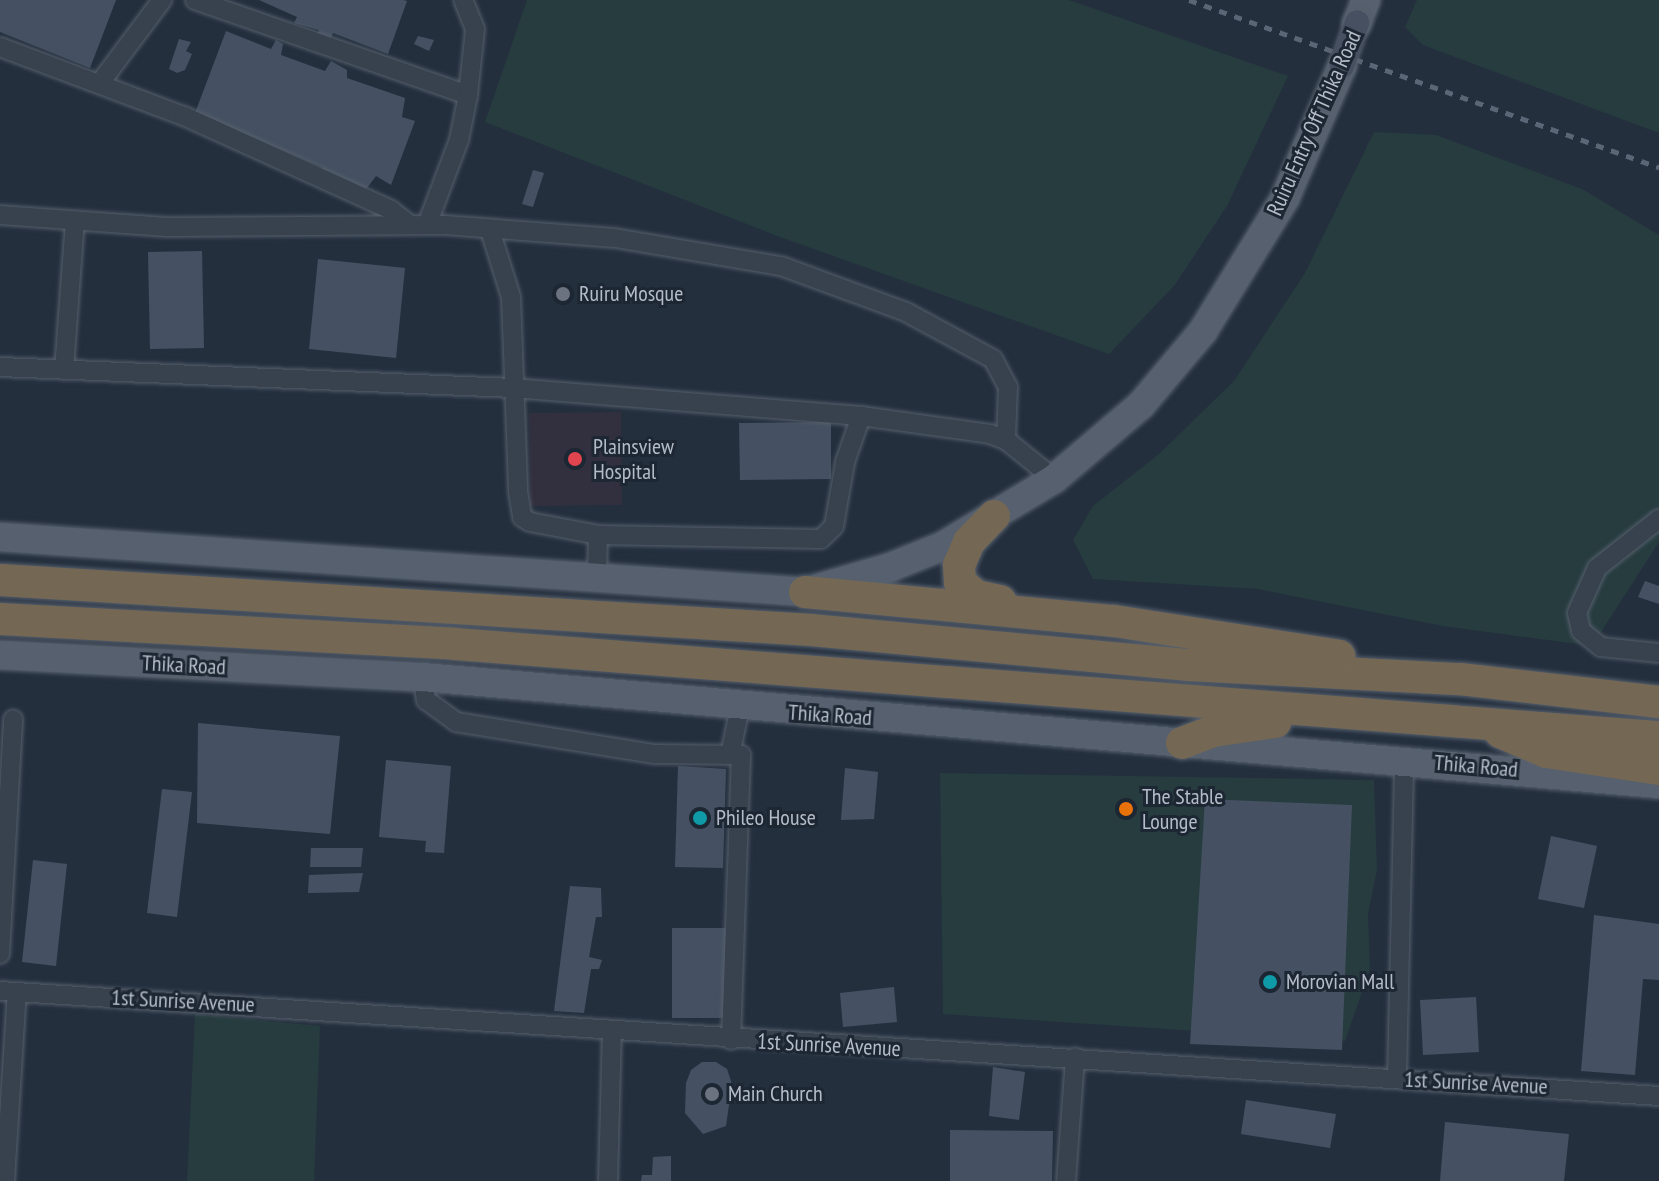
<!DOCTYPE html>
<html>
<head>
<meta charset="utf-8">
<style>
	body { margin:0 }
	#map { position:relative; width:1659px; height:1181px; overflow:hidden; background:#242f3e; font-family:"PT Sans Narrow",sans-serif }
	div>[style] { position:absolute }
	[style*='--x'] { left:calc(var(--x)*1px); top:calc(var(--y)*1px); width:calc(var(--w)*1px); rotate:calc(var(--a)*1deg) }
	.medical>* { inset:0; background:#32303f }
	.green>* { inset:0; background:#263c3f }
	.building>* { inset:0; background:#455162 }
	.roads { filter:drop-shadow(0 0 2px #565f6c) drop-shadow(0 0 2px #565f6c) }
	.street>* { height:18px; margin:-9px; padding:0 9px; transform-origin:9px; border-radius:9px; background:#38414e }
	.primary>* { height:28px; margin:-14px; padding:0 14px; transform-origin:14px; border-radius:14px; background:#56606e }
	.highway>* { height:32px; margin:-16px; padding:0 16px; transform-origin:16px; border-radius:16px; background:#746855 }
	.rail>* { height:5px; margin-top:-2.5px; transform-origin:0; background:repeating-linear-gradient(90deg,#5a6575 0 8px,transparent 0 16px) }
	.bridges { filter:drop-shadow(0 0 2px #565f6c) drop-shadow(0 0 2px #565f6c) }
	.secondary-bridge>* { height:24px; margin:-12px; padding:0 12px; transform-origin:12px; border-radius:12px; background:#465061 }
	.dots>* { width:22px; height:22px; translate:-50% -50%; box-sizing:border-box; border:4px solid #1d2633; border-radius:50% }
	span { translate:-50% -50%; white-space:nowrap; text-align:center; line-height:1.15; -webkit-text-stroke:6px #1d2633; paint-order:stroke }
	.street-label { font-size:22px; color:#b4bcc9 }
	.poi-label { font-size:22px; color:#b4bcc9 }
	.left { translate:0 -50%; text-align:left }
</style>
</head>
<body>
<div id="map">
	<div class="medical">
		<div style="clip-path:polygon(621px 412px,622px 505px,530px 506px,529px 413px)"></div>
	</div>
	<div class="green">
		<div style="clip-path:polygon(527px 0,1069px 0,1288px 76px,1227px 206px,1174px 286px,1109px 354px,780px 237px,485px 122px)"></div>
		<div style="clip-path:polygon(1417px 0,1659px 0,1659px 133px,1423px 45px,1405px 27px)"></div>
		<div style="clip-path:polygon(1374px 132px,1436px 135px,1582px 189px,1659px 235px,1659px 542px,1592px 646px,1443px 626px,1258px 589px,1093px 579px,1073px 540px,1093px 506px,1159px 454px,1234px 381px,1305px 273px)"></div>
		<div style="clip-path:polygon(940px 773px,1374px 780px,1377px 870px,1368px 914px,1370px 969px,1345px 1041px,943px 1014px)"></div>
		<div style="clip-path:polygon(195px 1014px,320px 1026px,314px 1181px,187px 1181px)"></div>
	</div>
	<div class="building">
		<div style="clip-path:polygon(0 0,116px 0,90px 68px,0 32px)"></div>
		<div style="clip-path:polygon(259px 0,403px 0,407px 1px,388px 54px,333px 33px,329px 42px,316px 38px,319px 30px,294px 23px,297px 17px)"></div>
		<div style="clip-path:polygon(226px 31px,271px 49px,276px 40px,283px 44px,281px 55px,325px 71px,331px 61px,347px 70px,347px 78px,405px 98px,402px 117px,415px 121px,391px 185px,376px 176px,364px 192px,322px 175px,322px 167px,195px 113px)"></div>
		<div style="clip-path:polygon(418px 36px,434px 40px,429px 51px,414px 44px)"></div>
		<div style="clip-path:polygon(179px 39px,191px 42px,186px 51px,192px 54px,185px 70px,177px 73px,169px 69px)"></div>
		<div style="clip-path:polygon(533px 170px,544px 173px,533px 207px,522px 204px)"></div>
		<div style="clip-path:polygon(202px 251px,204px 348px,150px 349px,148px 252px)"></div>
		<div style="clip-path:polygon(318px 259px,405px 268px,396px 358px,309px 349px)"></div>
		<div style="clip-path:polygon(831px 422px,831px 479px,740px 480px,739px 423px)"></div>
		<div style="clip-path:polygon(1645px 581px,1659px 586px,1659px 604px,1638px 597px)"></div>
		<div style="clip-path:polygon(198px 723px,340px 736px,330px 834px,197px 823px)"></div>
		<div style="clip-path:polygon(386px 760px,451px 766px,444px 853px,425px 852px,426px 841px,379px 837px)"></div>
		<div style="clip-path:polygon(678px 766px,726px 769px,723px 868px,675px 867px)"></div>
		<div style="clip-path:polygon(845px 768px,878px 772px,874px 819px,841px 820px)"></div>
		<div style="clip-path:polygon(162px 789px,192px 792px,177px 917px,147px 913px)"></div>
		<div style="clip-path:polygon(1205px 799px,1352px 805px,1342px 1050px,1190px 1044px)"></div>
		<div style="clip-path:polygon(1551px 836px,1597px 846px,1584px 908px,1538px 899px)"></div>
		<div style="clip-path:polygon(311px 848px,363px 848px,361px 867px,310px 867px)"></div>
		<div style="clip-path:polygon(33px 860px,67px 864px,56px 966px,22px 962px)"></div>
		<div style="clip-path:polygon(363px 873px,359px 892px,308px 893px,309px 875px)"></div>
		<div style="clip-path:polygon(570px 886px,601px 888px,602px 917px,596px 917px,589px 957px,602px 960px,599px 969px,591px 969px,584px 1013px,554px 1011px)"></div>
		<div style="clip-path:polygon(1594px 915px,1659px 924px,1659px 980px,1643px 979px,1635px 1075px,1581px 1071px)"></div>
		<div style="clip-path:polygon(672px 928px,729px 928px,728px 1018px,672px 1018px)"></div>
		<div style="clip-path:polygon(894px 987px,897px 1022px,843px 1027px,840px 993px)"></div>
		<div style="clip-path:polygon(1476px 997px,1479px 1052px,1423px 1055px,1420px 1000px)"></div>
		<div style="clip-path:polygon(702px 1062px,716px 1062px,727px 1069px,732px 1084px,726px 1126px,703px 1134px,685px 1113px,686px 1083px,691px 1070px)"></div>
		<div style="clip-path:polygon(993px 1067px,1025px 1072px,1019px 1120px,989px 1116px)"></div>
		<div style="clip-path:polygon(1246px 1100px,1336px 1114px,1330px 1148px,1241px 1134px)"></div>
		<div style="clip-path:polygon(1445px 1122px,1569px 1134px,1564px 1181px,1440px 1181px)"></div>
		<div style="clip-path:polygon(950px 1130px,1053px 1131px,1052px 1181px,950px 1181px)"></div>
		<div style="clip-path:polygon(671px 1156px,671px 1181px,641px 1181px,642px 1175px,652px 1175px,653px 1157px)"></div>
	</div>
	<div class="roads">
		<div class="street">
			<div style="--x:195;--y:0;--w:289;--a:19.2"></div>
			<div style="--x:468;--y:95;--w:66;--a:-83.9"></div>
			<div style="--x:475;--y:29;--w:31;--a:-112"></div>
			<div style="--x:0;--y:47;--w:197;--a:20.6"></div>
			<div style="--x:184;--y:116;--w:227;--a:24.4"></div>
			<div style="--x:391;--y:210;--w:24;--a:38"></div>
			<div style="--x:100;--y:83;--w:104;--a:-53.2"></div>
			<div style="--x:0;--y:215;--w:167;--a:4.1"></div>
			<div style="--x:167;--y:227;--w:278;--a:-0.4"></div>
			<div style="--x:445;--y:225;--w:170;--a:4.4"></div>
			<div style="--x:615;--y:238;--w:168;--a:9.6"></div>
			<div style="--x:781;--y:266;--w:133;--a:20.2"></div>
			<div style="--x:906;--y:312;--w:99;--a:28.4"></div>
			<div style="--x:993;--y:359;--w:32;--a:62"></div>
			<div style="--x:1008;--y:387;--w:53;--a:92.2"></div>
			<div style="--x:427;--y:225;--w:91;--a:-69.4"></div>
			<div style="--x:459;--y:140;--w:46;--a:-78.7"></div>
			<div style="--x:490;--y:230;--w:70;--a:72.6"></div>
			<div style="--x:511;--y:297;--w:194;--a:87.9"></div>
			<div style="--x:518;--y:491;--w:26;--a:81"></div>
			<div style="--x:522;--y:517;--w:9;--a:32"></div>
			<div style="--x:530;--y:522;--w:69;--a:10.8"></div>
			<div style="--x:598;--y:535;--w:223;--a:1"></div>
			<div style="--x:821;--y:539;--w:18;--a:-45"></div>
			<div style="--x:834;--y:526;--w:65;--a:-80.2"></div>
			<div style="--x:845;--y:462;--w:49;--a:-70.8"></div>
			<div style="--x:0;--y:367;--w:513;--a:2.34"></div>
			<div style="--x:513;--y:388;--w:349;--a:4.6"></div>
			<div style="--x:861;--y:416;--w:130;--a:7.9"></div>
			<div style="--x:990;--y:434;--w:17;--a:21"></div>
			<div style="--x:1006;--y:440;--w:62;--a:39.1"></div>
			<div style="--x:64;--y:370;--w:150;--a:-85.8"></div>
			<div style="--x:1659;--y:519;--w:79;--a:141.7"></div>
			<div style="--x:1597;--y:568;--w:49;--a:114"></div>
			<div style="--x:1577;--y:613;--w:18;--a:77"></div>
			<div style="--x:1581;--y:631;--w:26;--a:39"></div>
			<div style="--x:1601;--y:647;--w:58;--a:5.9"></div>
			<div style="--x:597;--y:576;--w:41;--a:-88.6"></div>
			<div style="--x:423;--y:677;--w:23;--a:83"></div>
			<div style="--x:426;--y:700;--w:37;--a:36"></div>
			<div style="--x:456;--y:722;--w:201;--a:9.2"></div>
			<div style="--x:654;--y:754;--w:87;--a:0.7"></div>
			<div style="--x:741;--y:755;--w:285;--a:92"></div>
			<div style="--x:730;--y:755;--w:49;--a:-78.2"></div>
			<div style="--x:0;--y:954;--w:235;--a:-86.8"></div>
			<div style="--x:0;--y:991;--w:1662;--a:3.62"></div>
			<div style="--x:1397;--y:1078;--w:317;--a:-88.7"></div>
			<div style="--x:5;--y:1181;--w:189;--a:-86.4"></div>
			<div style="--x:608;--y:1181;--w:151;--a:-88.5"></div>
			<div style="--x:1066;--y:1181;--w:124;--a:-85.8"></div>
		</div>
		<div class="primary">
			<div style="--x:1357;--y:23;--w:25;--a:-69"></div>
			<div style="--x:0;--y:537;--w:807;--a:3.91"></div>
			<div style="--x:805;--y:592;--w:90;--a:-16.2"></div>
			<div style="--x:891;--y:567;--w:56;--a:-22"></div>
			<div style="--x:943;--y:546;--w:130;--a:-31.1"></div>
			<div style="--x:1054;--y:479;--w:114;--a:-40.4"></div>
			<div style="--x:1141;--y:405;--w:97;--a:-50"></div>
			<div style="--x:1203;--y:331;--w:156;--a:-58.3"></div>
			<div style="--x:1285;--y:198;--w:144;--a:-66.6"></div>
			<div style="--x:0;--y:655;--w:424;--a:3"></div>
			<div style="--x:423;--y:677;--w:1241;--a:4.95"></div>
		</div>
		<div class="highway">
			<div style="--x:994;--y:516;--w:36;--a:134"></div>
			<div style="--x:969;--y:542;--w:25;--a:113"></div>
			<div style="--x:959;--y:565;--w:17;--a:87"></div>
			<div style="--x:960;--y:582;--w:21;--a:41"></div>
			<div style="--x:976;--y:596;--w:25;--a:12"></div>
			<div style="--x:0;--y:580;--w:813;--a:3.53"></div>
			<div style="--x:811;--y:630;--w:380;--a:5.3"></div>
			<div style="--x:1189;--y:665;--w:271;--a:3"></div>
			<div style="--x:1460;--y:679;--w:200;--a:6.6"></div>
			<div style="--x:805;--y:592;--w:310;--a:5.4"></div>
			<div style="--x:1114;--y:621;--w:228;--a:8.8"></div>
			<div style="--x:0;--y:619;--w:456;--a:3.1"></div>
			<div style="--x:455;--y:644;--w:1208;--a:4.42"></div>
			<div style="--x:1500;--y:732;--w:50;--a:23.5"></div>
			<div style="--x:1546;--y:752;--w:114;--a:8.6"></div>
			<div style="--x:1182;--y:743;--w:34;--a:-21"></div>
			<div style="--x:1214;--y:731;--w:62;--a:-8.4"></div>
		</div>
	</div>
	<div class="rail">
		<div style="--x:1189;--y:0;--w:499;--a:19.6"></div>
	</div>
	<div class="bridges">
		<div class="secondary-bridge">
			<div style="--x:1342;--y:66;--w:46;--a:-70.8"></div>
		</div>
	</div>
	<div class="dots">
		<div style="left:563px;top:294px;background:#6b7280"></div>
		<div style="left:575px;top:459px;background:#e0444e"></div>
		<div style="left:1126px;top:809px;background:#e8710a"></div>
		<div style="left:700px;top:818px;background:#0f9aa8"></div>
		<div style="left:1270px;top:982px;background:#0f9aa8"></div>
		<div style="left:712px;top:1094px;background:#6b7280"></div>
	</div>
	<div class="street-label">
		<span style="left:1314px;top:123px;rotate:-66deg">Ruiru Entry Off Thika Road</span>
		<span style="left:184px;top:665px;rotate:3deg">Thika Road</span>
		<span style="left:830px;top:715px;rotate:4deg">Thika Road</span>
		<span style="left:1476px;top:766px;rotate:5deg">Thika Road</span>
		<span style="left:183px;top:1001px;rotate:3deg">1st Sunrise Avenue</span>
		<span style="left:829px;top:1045px;rotate:3deg">1st Sunrise Avenue</span>
		<span style="left:1476px;top:1083px;rotate:3deg">1st Sunrise Avenue</span>
	</div>
	<div class="poi-label">
		<span class="left" style="left:579px;top:294px">Ruiru Mosque</span>
		<span class="left" style="left:593px;top:459px">Plainsview<br>Hospital</span>
		<span class="left" style="left:1142px;top:809px">The Stable<br>Lounge</span>
		<span class="left" style="left:716px;top:818px">Phileo House</span>
		<span class="left" style="left:1286px;top:982px">Morovian Mall</span>
		<span class="left" style="left:728px;top:1094px">Main Church</span>
	</div>
</div>
</body>
</html>
